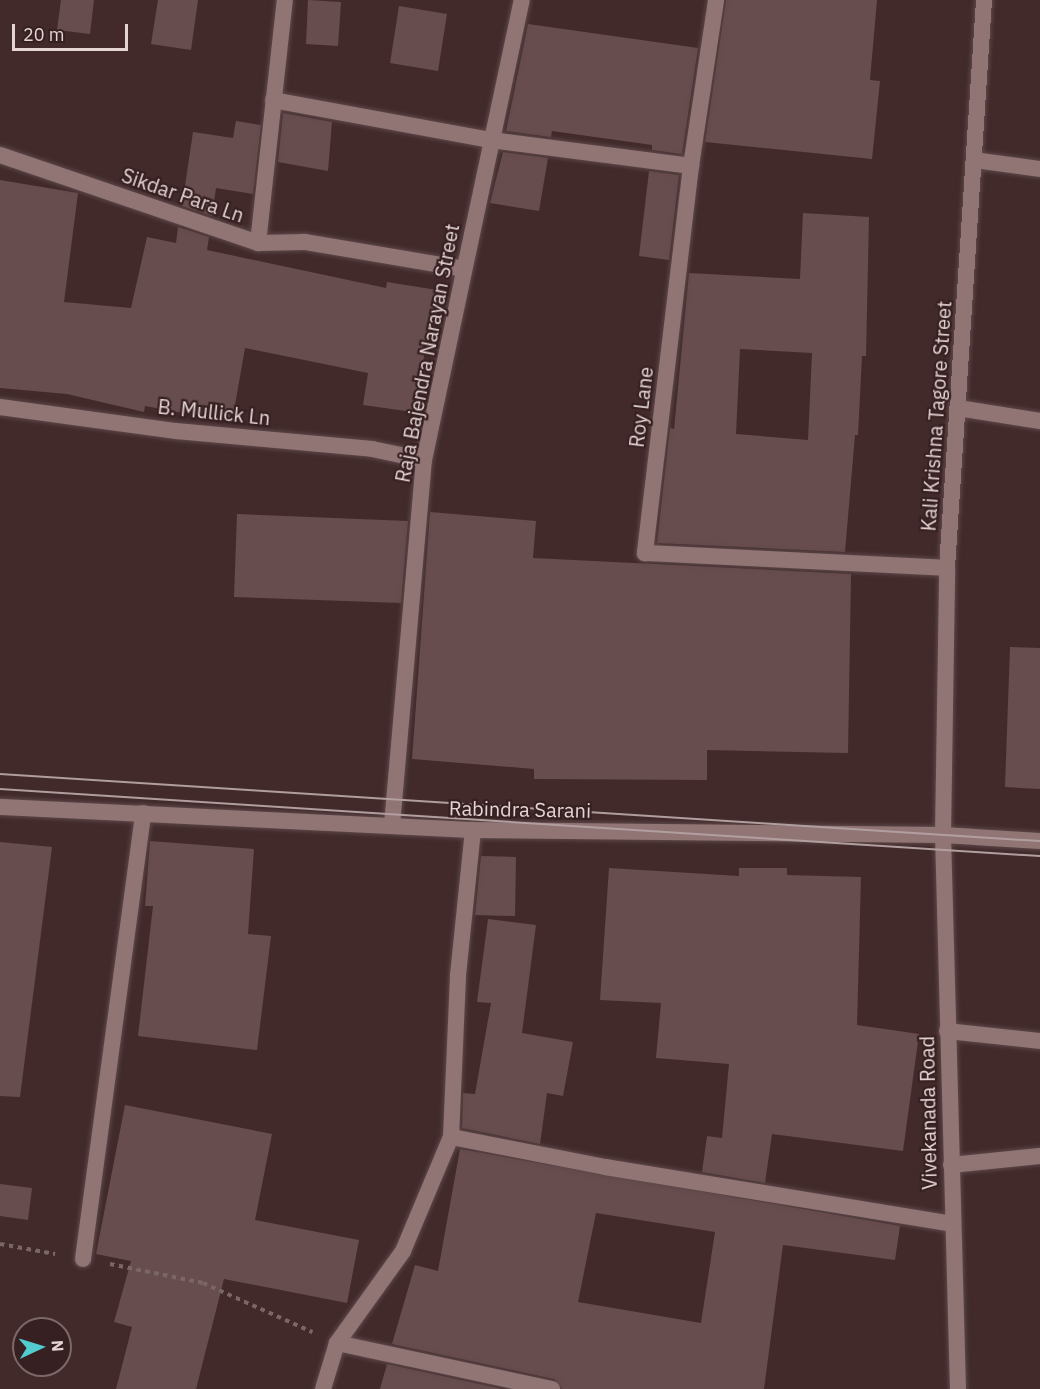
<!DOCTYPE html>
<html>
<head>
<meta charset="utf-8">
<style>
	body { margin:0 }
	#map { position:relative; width:1040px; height:1389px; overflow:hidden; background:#422a2b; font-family:"IBM Plex Sans",sans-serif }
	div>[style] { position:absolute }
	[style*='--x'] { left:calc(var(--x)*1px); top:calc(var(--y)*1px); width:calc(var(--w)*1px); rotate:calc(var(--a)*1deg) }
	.building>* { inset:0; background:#684d4e }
	.path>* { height:4px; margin-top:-2px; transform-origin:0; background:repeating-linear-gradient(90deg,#7b6666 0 4.5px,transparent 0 9px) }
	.roads { filter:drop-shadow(0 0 2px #5d4849) drop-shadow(0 0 2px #5d4849) }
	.service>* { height:16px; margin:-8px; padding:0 8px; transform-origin:8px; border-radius:8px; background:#917575 }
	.minor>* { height:16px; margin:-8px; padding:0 8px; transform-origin:8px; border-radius:8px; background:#917575 }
	.tertiary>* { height:16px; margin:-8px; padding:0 8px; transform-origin:8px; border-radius:8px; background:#917575 }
	.secondary>* { height:16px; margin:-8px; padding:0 8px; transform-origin:8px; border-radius:8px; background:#917575 }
	.tram>* { height:1.5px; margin:-0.75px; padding:0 0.75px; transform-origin:0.75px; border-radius:0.75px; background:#b19e9f }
	span { translate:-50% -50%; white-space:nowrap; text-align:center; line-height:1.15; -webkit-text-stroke:4.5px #372021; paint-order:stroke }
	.street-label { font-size:20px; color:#e4d4d4 }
	.north { position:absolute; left:12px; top:1317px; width:60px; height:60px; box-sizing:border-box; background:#372021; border:2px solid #7c6869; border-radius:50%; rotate:86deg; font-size:16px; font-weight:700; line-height:24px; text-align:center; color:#e4d4d4 }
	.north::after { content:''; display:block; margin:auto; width:21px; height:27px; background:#52cdcf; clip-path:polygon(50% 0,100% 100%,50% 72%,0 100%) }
	.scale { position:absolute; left:12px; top:24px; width:116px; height:27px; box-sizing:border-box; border:3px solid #e4d4d4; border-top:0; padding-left:8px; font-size:18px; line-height:21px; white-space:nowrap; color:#e4d4d4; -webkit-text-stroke:4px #372021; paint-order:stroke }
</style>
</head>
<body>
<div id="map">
	<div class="building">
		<div style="clip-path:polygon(61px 0,94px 0,90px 34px,57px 30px)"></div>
		<div style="clip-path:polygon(158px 0,198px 0,191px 50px,151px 44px)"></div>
		<div style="clip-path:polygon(308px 0,341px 2px,338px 46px,306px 44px)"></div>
		<div style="clip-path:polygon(726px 0,877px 0,870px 80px,880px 81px,872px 159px,705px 142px)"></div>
		<div style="clip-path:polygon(399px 6px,447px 14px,438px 71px,390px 63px)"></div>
		<div style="clip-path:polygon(528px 24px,698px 48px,682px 154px,652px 150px,652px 145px,552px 131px,551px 137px,506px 131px)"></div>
		<div style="clip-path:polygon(283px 113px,332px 122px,328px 171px,278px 162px)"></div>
		<div style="clip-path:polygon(236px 121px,261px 125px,253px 194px,216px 188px,212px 216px,182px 206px,193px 132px,233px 138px)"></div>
		<div style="clip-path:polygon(503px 152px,548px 158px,539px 211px,490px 203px)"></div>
		<div style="clip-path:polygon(649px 171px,679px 175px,669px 260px,639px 256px)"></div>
		<div style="clip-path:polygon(0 180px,78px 193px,64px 302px,131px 308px,147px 237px,176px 243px,178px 227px,209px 237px,207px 250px,386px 288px,387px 282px,437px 290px,413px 412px,363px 405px,368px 373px,245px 348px,232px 422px,145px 406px,144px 412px,67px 394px,0 388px)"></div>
		<div style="clip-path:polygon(evenodd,803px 213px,869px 217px,866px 356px,862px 356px,858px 435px,855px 435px,845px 552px,657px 543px,670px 428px,674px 429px,689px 273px,800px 279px,803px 213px,740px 349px,812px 353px,808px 440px,736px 434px,740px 349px)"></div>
		<div style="clip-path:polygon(430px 512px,536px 521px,533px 558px,851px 574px,848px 753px,707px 750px,707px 780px,534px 779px,534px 769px,412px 759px)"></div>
		<div style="clip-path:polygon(237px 514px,408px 521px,401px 603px,234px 597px)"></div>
		<div style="clip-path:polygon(1010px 647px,1040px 648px,1040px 789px,1005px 787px)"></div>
		<div style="clip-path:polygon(150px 841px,254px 849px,248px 934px,271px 936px,257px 1050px,138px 1036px,153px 906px,145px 906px)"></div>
		<div style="clip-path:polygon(0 842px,52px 847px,20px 1097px,0 1096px)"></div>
		<div style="clip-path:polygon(481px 856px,516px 857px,515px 916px,475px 915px)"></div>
		<div style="clip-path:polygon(609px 868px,739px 876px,739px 868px,787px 868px,787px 875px,861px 877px,857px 1025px,919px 1034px,903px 1151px,772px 1134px,765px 1183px,702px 1172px,707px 1136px,722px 1138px,729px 1064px,656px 1058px,661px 1003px,600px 1000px)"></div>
		<div style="clip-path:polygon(488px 919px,536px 925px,522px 1033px,573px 1042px,563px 1096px,547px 1093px,540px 1144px,462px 1128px,463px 1093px,475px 1094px,491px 1003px,477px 1002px)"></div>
		<div style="clip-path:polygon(125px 1105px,272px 1134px,255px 1220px,359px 1240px,347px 1303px,224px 1279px,196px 1389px,116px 1389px,132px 1327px,114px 1322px,131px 1261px,96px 1254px)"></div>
		<div style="clip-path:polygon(evenodd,460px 1149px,900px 1226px,895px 1260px,783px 1245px,764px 1389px,562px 1389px,554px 1379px,392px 1344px,415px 1265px,438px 1271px,460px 1149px,596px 1213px,715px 1232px,701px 1323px,578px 1302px,596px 1213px)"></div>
		<div style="clip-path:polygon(0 1184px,32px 1188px,28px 1220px,0 1216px)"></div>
		<div style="clip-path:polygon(387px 1364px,502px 1389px,380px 1389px)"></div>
	</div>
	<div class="path">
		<div style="--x:0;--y:1244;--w:56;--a:10.3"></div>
		<div style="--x:110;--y:1264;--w:95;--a:11.5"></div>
		<div style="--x:203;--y:1283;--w:120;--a:24.2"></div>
	</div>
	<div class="roads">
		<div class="service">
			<div style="--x:273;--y:100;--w:222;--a:10.4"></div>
			<div style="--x:491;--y:140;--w:202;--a:7.4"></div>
			<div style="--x:691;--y:166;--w:390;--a:96.8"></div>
			<div style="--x:645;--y:553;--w:302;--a:2.8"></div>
			<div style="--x:0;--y:155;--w:273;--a:18.8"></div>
			<div style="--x:258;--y:243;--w:244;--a:-83.7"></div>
			<div style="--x:974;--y:160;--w:67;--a:7.8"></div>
			<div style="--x:691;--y:166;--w:168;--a:-81.4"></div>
			<div style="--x:258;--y:243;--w:47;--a:-1.2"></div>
			<div style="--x:305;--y:242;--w:161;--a:9.6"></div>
			<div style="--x:0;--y:407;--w:178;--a:7.8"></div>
			<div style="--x:176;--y:431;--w:197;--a:5.2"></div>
			<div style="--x:372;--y:449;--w:53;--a:11.9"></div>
			<div style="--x:958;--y:408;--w:83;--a:9"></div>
			<div style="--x:947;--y:1031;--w:94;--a:6.1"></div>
			<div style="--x:451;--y:1137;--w:157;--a:11"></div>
			<div style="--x:605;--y:1167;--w:352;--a:9.3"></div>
			<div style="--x:951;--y:1165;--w:89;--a:-5.8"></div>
			<div style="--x:83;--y:1259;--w:450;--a:-82.3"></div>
			<div style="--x:337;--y:1343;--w:220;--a:12.1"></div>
			<div style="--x:323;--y:1389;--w:48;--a:-73.1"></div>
			<div style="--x:337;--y:1343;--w:113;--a:-54.3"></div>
			<div style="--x:403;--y:1251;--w:124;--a:-67.2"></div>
			<div style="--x:451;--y:1137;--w:162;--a:-87.5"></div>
		</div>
		<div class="minor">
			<div style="--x:458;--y:975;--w:146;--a:-84.1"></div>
		</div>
		<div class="tertiary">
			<div style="--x:392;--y:825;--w:366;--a:-85"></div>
			<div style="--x:424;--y:460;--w:470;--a:-78"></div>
		</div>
		<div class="secondary">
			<div style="--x:0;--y:807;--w:474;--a:2.8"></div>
			<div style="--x:473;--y:830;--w:470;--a:0.6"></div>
			<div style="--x:943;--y:835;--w:97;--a:3.5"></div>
			<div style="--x:958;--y:1389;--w:554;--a:-91.55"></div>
			<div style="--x:943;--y:835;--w:267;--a:-89.1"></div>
			<div style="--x:947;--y:568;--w:569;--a:-86.27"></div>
		</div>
	</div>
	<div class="tram">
		<div style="--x:0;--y:774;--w:1042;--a:3.69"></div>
		<div style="--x:0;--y:789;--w:1042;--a:3.69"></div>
	</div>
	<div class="street-label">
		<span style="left:183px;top:195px;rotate:19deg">Sikdar Para Ln</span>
		<span style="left:427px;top:353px;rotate:-79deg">Raja Bajendra Narayan Street</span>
		<span style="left:641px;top:407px;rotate:-83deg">Roy Lane</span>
		<span style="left:214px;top:412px;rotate:6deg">B. Mullick Ln</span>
		<span style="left:936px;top:416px;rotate:-86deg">Kali Krishna Tagore Street</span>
		<span style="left:520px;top:809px;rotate:1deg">Rabindra Sarani</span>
		<span style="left:928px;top:1113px;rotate:-91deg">Vivekanada Road</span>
	</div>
	<div class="north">N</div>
	<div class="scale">20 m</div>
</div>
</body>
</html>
